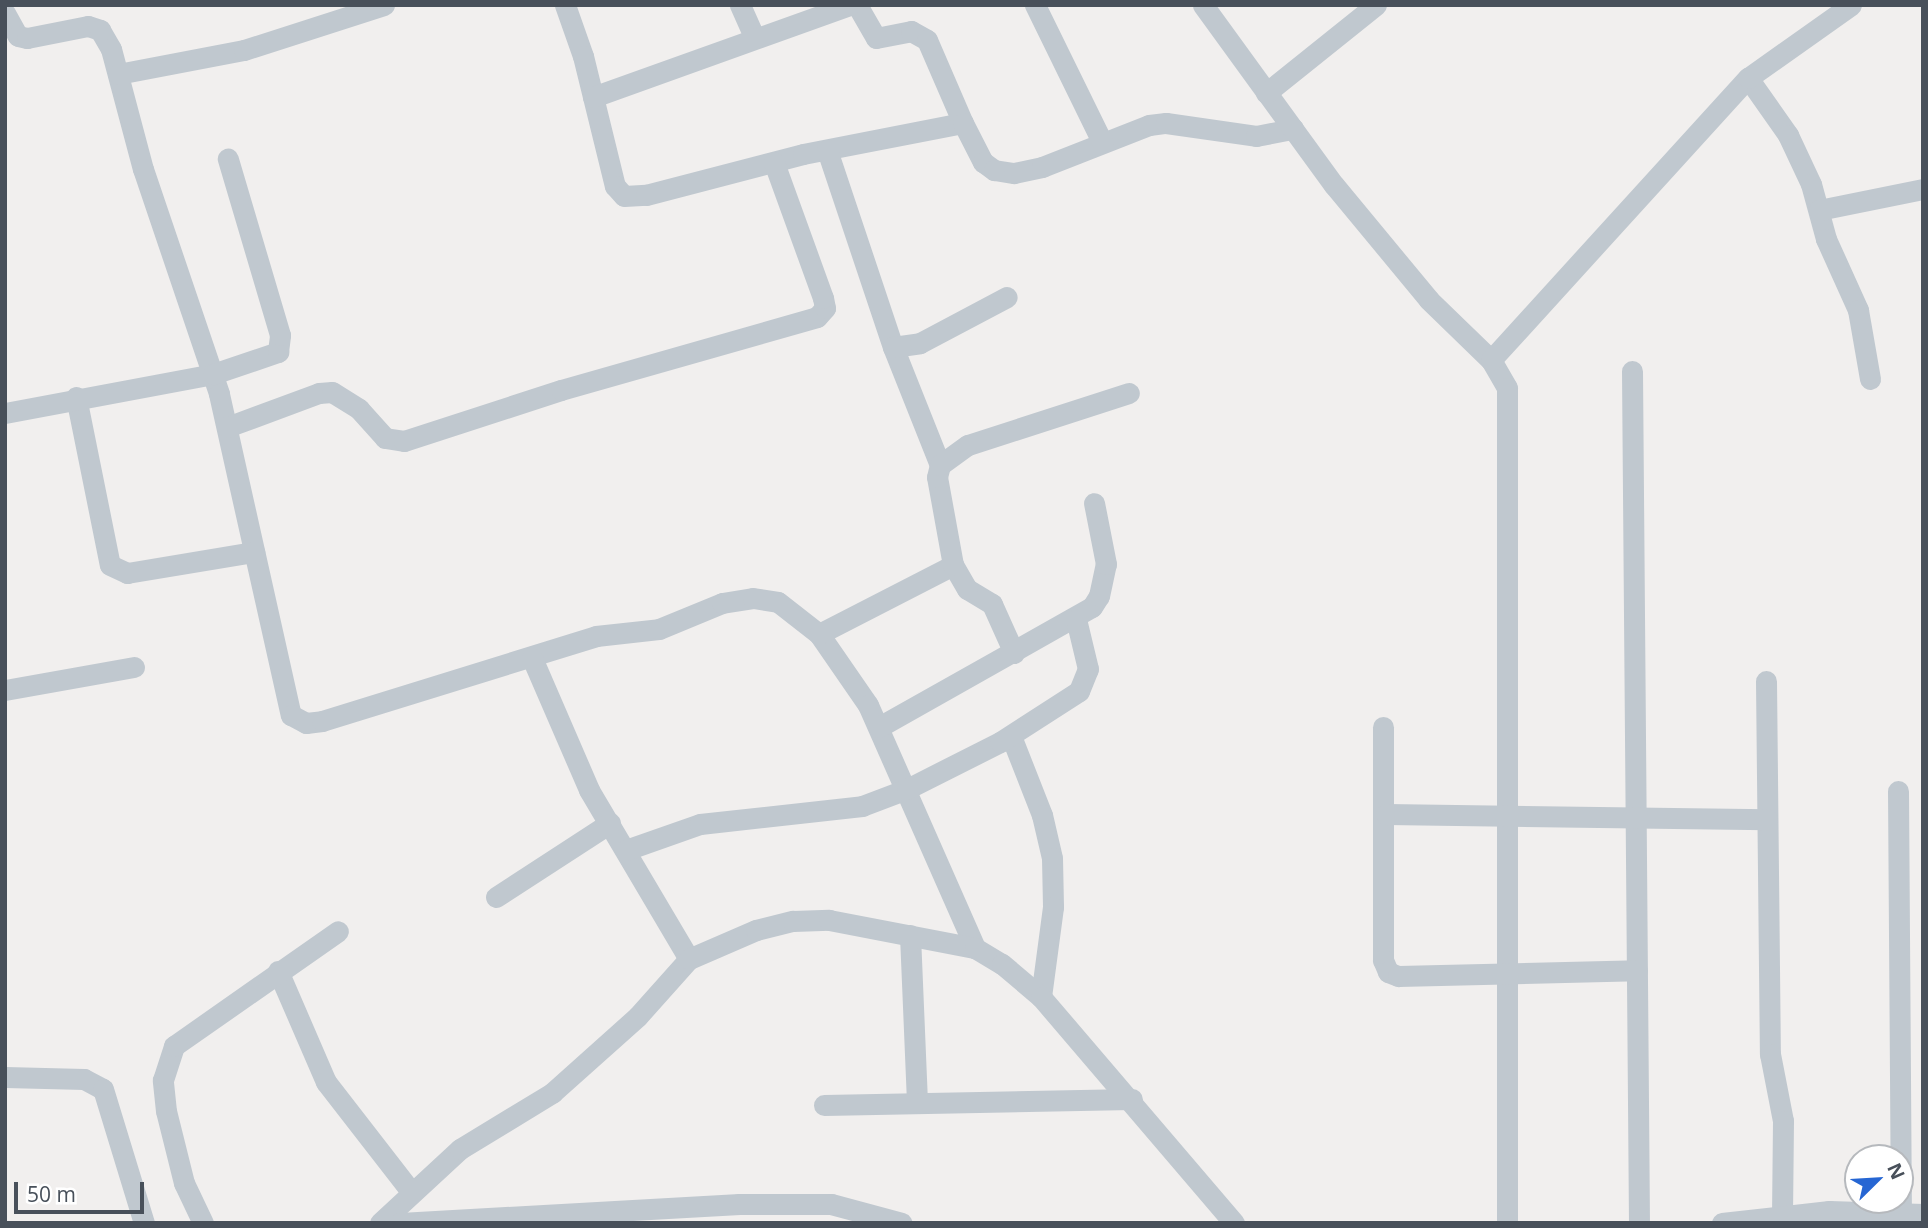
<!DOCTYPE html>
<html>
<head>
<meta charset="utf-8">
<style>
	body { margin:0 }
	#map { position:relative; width:1928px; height:1228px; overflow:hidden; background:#f1efee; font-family:"Open Sans",sans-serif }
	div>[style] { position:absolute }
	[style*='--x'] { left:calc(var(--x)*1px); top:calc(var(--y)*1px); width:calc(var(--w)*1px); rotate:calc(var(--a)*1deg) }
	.street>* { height:21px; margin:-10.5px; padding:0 10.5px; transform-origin:10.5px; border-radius:10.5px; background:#c0c8cf }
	span { translate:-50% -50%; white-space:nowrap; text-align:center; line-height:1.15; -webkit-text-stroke:5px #fff; paint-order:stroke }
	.frame { position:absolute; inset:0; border:7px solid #48505a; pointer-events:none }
	.north { position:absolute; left:1844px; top:1144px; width:70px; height:70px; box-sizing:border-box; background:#fff; border:2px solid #b6b9bd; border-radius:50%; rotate:66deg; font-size:19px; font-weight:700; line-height:28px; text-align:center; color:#48505a }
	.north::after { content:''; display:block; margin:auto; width:24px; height:32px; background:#2666d3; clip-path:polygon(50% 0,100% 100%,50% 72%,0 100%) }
	.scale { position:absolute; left:14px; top:1182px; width:130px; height:32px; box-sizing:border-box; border:4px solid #48505a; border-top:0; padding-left:9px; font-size:21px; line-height:24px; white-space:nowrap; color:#48505a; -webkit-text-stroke:5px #fff; paint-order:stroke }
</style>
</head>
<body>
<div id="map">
	<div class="street">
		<div style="--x:565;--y:5;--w:54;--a:70.6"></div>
		<div style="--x:583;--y:56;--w:134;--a:76.2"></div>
		<div style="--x:615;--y:186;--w:13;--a:48"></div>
		<div style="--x:624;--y:196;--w:22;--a:-3"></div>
		<div style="--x:646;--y:195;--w:162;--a:-14.6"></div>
		<div style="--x:803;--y:154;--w:163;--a:-11"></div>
		<div style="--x:740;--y:5;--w:36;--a:66"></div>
		<div style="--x:857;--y:5;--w:38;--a:60"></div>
		<div style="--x:876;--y:38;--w:36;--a:-11"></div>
		<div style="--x:911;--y:31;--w:18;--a:29"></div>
		<div style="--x:927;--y:40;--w:90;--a:66.6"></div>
		<div style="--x:963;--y:123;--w:44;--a:62.9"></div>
		<div style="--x:983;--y:162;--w:14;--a:36"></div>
		<div style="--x:994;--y:170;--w:20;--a:9"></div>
		<div style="--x:1014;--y:173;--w:29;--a:-12"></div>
		<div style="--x:1042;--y:167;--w:115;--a:-21.4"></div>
		<div style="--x:1149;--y:125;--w:17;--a:-7"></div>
		<div style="--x:1166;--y:123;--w:91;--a:8.2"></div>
		<div style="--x:1256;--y:136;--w:38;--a:-11"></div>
		<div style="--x:1035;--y:5;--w:153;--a:63.9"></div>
		<div style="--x:1203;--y:5;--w:223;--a:54"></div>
		<div style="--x:1334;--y:185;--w:149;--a:50.4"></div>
		<div style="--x:1429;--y:300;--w:86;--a:44.1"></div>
		<div style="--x:1491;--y:360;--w:32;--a:60"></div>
		<div style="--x:1507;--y:388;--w:835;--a:90"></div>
		<div style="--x:5;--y:13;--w:26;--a:61"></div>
		<div style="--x:18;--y:36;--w:9;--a:13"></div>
		<div style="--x:27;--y:38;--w:62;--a:-11.1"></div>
		<div style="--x:88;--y:26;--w:13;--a:18"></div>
		<div style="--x:100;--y:30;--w:22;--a:60"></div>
		<div style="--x:111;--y:49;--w:124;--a:75.1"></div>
		<div style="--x:143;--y:169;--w:237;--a:71.3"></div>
		<div style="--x:219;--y:394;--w:329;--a:77.4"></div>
		<div style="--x:291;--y:715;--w:17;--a:28"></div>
		<div style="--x:306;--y:723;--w:16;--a:-7"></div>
		<div style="--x:322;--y:721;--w:287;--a:-17.2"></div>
		<div style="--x:596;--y:636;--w:63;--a:-6.3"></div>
		<div style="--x:659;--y:629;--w:68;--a:-22.4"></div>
		<div style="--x:722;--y:603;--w:31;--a:-9"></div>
		<div style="--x:753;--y:598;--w:25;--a:9"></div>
		<div style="--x:778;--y:602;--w:52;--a:38"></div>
		<div style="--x:819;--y:634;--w:86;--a:55.4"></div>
		<div style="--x:868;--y:705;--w:266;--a:66.2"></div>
		<div style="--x:118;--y:74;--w:128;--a:-10.8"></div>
		<div style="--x:244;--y:50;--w:147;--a:-17.8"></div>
		<div style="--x:1748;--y:78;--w:70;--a:54.9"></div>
		<div style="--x:1788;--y:135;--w:54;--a:64.9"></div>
		<div style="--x:1811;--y:184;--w:57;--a:74.7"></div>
		<div style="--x:1826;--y:239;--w:78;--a:65.7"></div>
		<div style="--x:1858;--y:310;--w:70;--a:80.1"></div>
		<div style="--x:1266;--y:93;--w:141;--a:-38.7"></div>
		<div style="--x:593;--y:97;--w:273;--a:-19.7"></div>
		<div style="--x:827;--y:150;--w:208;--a:71.5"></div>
		<div style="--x:893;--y:347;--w:127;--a:68.3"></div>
		<div style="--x:1819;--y:210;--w:106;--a:-11.4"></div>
		<div style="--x:893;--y:347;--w:27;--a:-8"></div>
		<div style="--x:920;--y:343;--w:98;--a:-27.9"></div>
		<div style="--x:1491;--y:360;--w:382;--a:-47.7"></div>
		<div style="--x:1748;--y:78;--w:126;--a:-35.3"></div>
		<div style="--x:1632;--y:371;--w:852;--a:89.53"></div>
		<div style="--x:76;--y:397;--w:171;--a:78.6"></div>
		<div style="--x:110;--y:565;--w:19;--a:25"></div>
		<div style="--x:127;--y:573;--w:129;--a:-9.4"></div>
		<div style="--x:5;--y:413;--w:212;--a:-10.6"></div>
		<div style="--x:213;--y:374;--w:69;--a:-18.7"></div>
		<div style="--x:278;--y:352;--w:17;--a:-83"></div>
		<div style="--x:280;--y:335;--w:184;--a:-106.5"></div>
		<div style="--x:227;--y:427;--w:98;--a:-20.3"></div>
		<div style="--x:319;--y:393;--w:13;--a:-4"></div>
		<div style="--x:332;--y:392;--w:32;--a:32"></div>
		<div style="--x:359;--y:409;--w:39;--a:48"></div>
		<div style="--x:385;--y:438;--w:19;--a:9"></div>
		<div style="--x:404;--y:441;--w:165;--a:-18"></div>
		<div style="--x:561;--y:390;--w:266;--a:-15.9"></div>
		<div style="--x:817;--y:317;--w:12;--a:-48"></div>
		<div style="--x:825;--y:308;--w:10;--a:-101"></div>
		<div style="--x:823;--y:298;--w:144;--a:-109.9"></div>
		<div style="--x:819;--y:634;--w:151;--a:-27.2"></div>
		<div style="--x:1014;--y:653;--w:54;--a:-114.2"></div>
		<div style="--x:992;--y:604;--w:29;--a:-149"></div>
		<div style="--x:967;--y:589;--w:28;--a:-120"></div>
		<div style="--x:953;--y:565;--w:89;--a:-100.3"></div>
		<div style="--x:937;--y:477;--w:12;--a:-76"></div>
		<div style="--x:940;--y:465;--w:34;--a:-36"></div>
		<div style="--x:968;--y:445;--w:169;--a:-17.9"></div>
		<div style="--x:532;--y:658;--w:144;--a:66.6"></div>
		<div style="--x:589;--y:790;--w:196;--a:59.4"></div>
		<div style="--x:1766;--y:681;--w:373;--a:89.4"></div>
		<div style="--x:1770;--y:1054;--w:68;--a:79"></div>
		<div style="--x:1783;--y:1121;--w:93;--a:90.6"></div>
		<div style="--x:5;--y:690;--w:131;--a:-10.1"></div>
		<div style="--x:879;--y:727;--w:244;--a:-29.4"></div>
		<div style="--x:1092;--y:607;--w:13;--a:-58"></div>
		<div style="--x:1099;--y:596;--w:33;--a:-78"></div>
		<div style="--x:1106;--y:564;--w:62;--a:-101.1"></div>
		<div style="--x:1383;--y:727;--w:233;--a:90"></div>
		<div style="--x:1383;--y:960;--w:13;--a:67"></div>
		<div style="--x:1388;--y:972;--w:11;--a:22"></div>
		<div style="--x:1398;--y:976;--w:239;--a:-1.4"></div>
		<div style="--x:1011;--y:736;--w:85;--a:68.6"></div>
		<div style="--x:1042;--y:815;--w:44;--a:76.9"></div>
		<div style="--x:1052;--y:858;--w:49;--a:88.8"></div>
		<div style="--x:1053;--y:907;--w:91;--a:97.6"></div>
		<div style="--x:1898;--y:791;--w:420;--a:89.6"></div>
		<div style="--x:1386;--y:814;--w:381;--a:0.8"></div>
		<div style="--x:626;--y:850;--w:78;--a:-19.4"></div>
		<div style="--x:700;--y:824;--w:163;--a:-6.3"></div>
		<div style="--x:862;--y:806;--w:48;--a:-20.7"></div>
		<div style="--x:907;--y:789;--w:104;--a:-26.8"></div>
		<div style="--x:1000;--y:742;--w:94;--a:-32.8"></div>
		<div style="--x:1079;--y:691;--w:24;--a:-68"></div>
		<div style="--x:1088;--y:669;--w:51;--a:-103.5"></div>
		<div style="--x:496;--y:897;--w:136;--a:-33"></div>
		<div style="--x:910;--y:935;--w:167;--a:87.6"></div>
		<div style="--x:278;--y:971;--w:121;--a:66.6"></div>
		<div style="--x:326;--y:1082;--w:140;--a:52.2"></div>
		<div style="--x:5;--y:1077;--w:79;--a:1.5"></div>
		<div style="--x:84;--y:1079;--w:21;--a:28"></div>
		<div style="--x:103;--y:1089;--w:140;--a:73"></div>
		<div style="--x:824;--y:1105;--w:308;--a:-1.1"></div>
		<div style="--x:203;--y:1223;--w:44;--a:-115.4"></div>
		<div style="--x:184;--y:1183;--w:74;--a:-104"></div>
		<div style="--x:166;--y:1111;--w:31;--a:-96"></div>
		<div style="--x:163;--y:1080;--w:36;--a:-72"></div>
		<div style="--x:174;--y:1046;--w:200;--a:-35"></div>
		<div style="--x:380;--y:1223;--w:109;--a:-42.8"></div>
		<div style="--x:460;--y:1149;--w:108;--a:-31.3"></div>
		<div style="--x:552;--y:1093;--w:115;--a:-41.8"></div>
		<div style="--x:638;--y:1016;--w:76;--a:-48.2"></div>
		<div style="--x:689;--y:959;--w:73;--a:-23.4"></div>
		<div style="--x:756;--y:930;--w:38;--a:-14"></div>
		<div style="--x:793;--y:921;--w:36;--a:-2"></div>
		<div style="--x:829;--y:920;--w:149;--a:10.9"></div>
		<div style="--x:975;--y:948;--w:31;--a:31"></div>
		<div style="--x:1002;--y:964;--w:51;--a:40.2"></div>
		<div style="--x:1041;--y:997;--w:297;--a:49.5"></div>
		<div style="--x:400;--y:1223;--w:340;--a:-3.2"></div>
		<div style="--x:739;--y:1204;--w:92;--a:0"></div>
		<div style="--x:831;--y:1204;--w:73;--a:15"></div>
		<div style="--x:1722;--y:1223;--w:108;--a:-6.4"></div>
		<div style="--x:1829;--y:1211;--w:94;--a:1.8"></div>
	</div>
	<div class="frame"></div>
	<div class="north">N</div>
	<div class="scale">50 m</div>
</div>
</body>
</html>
